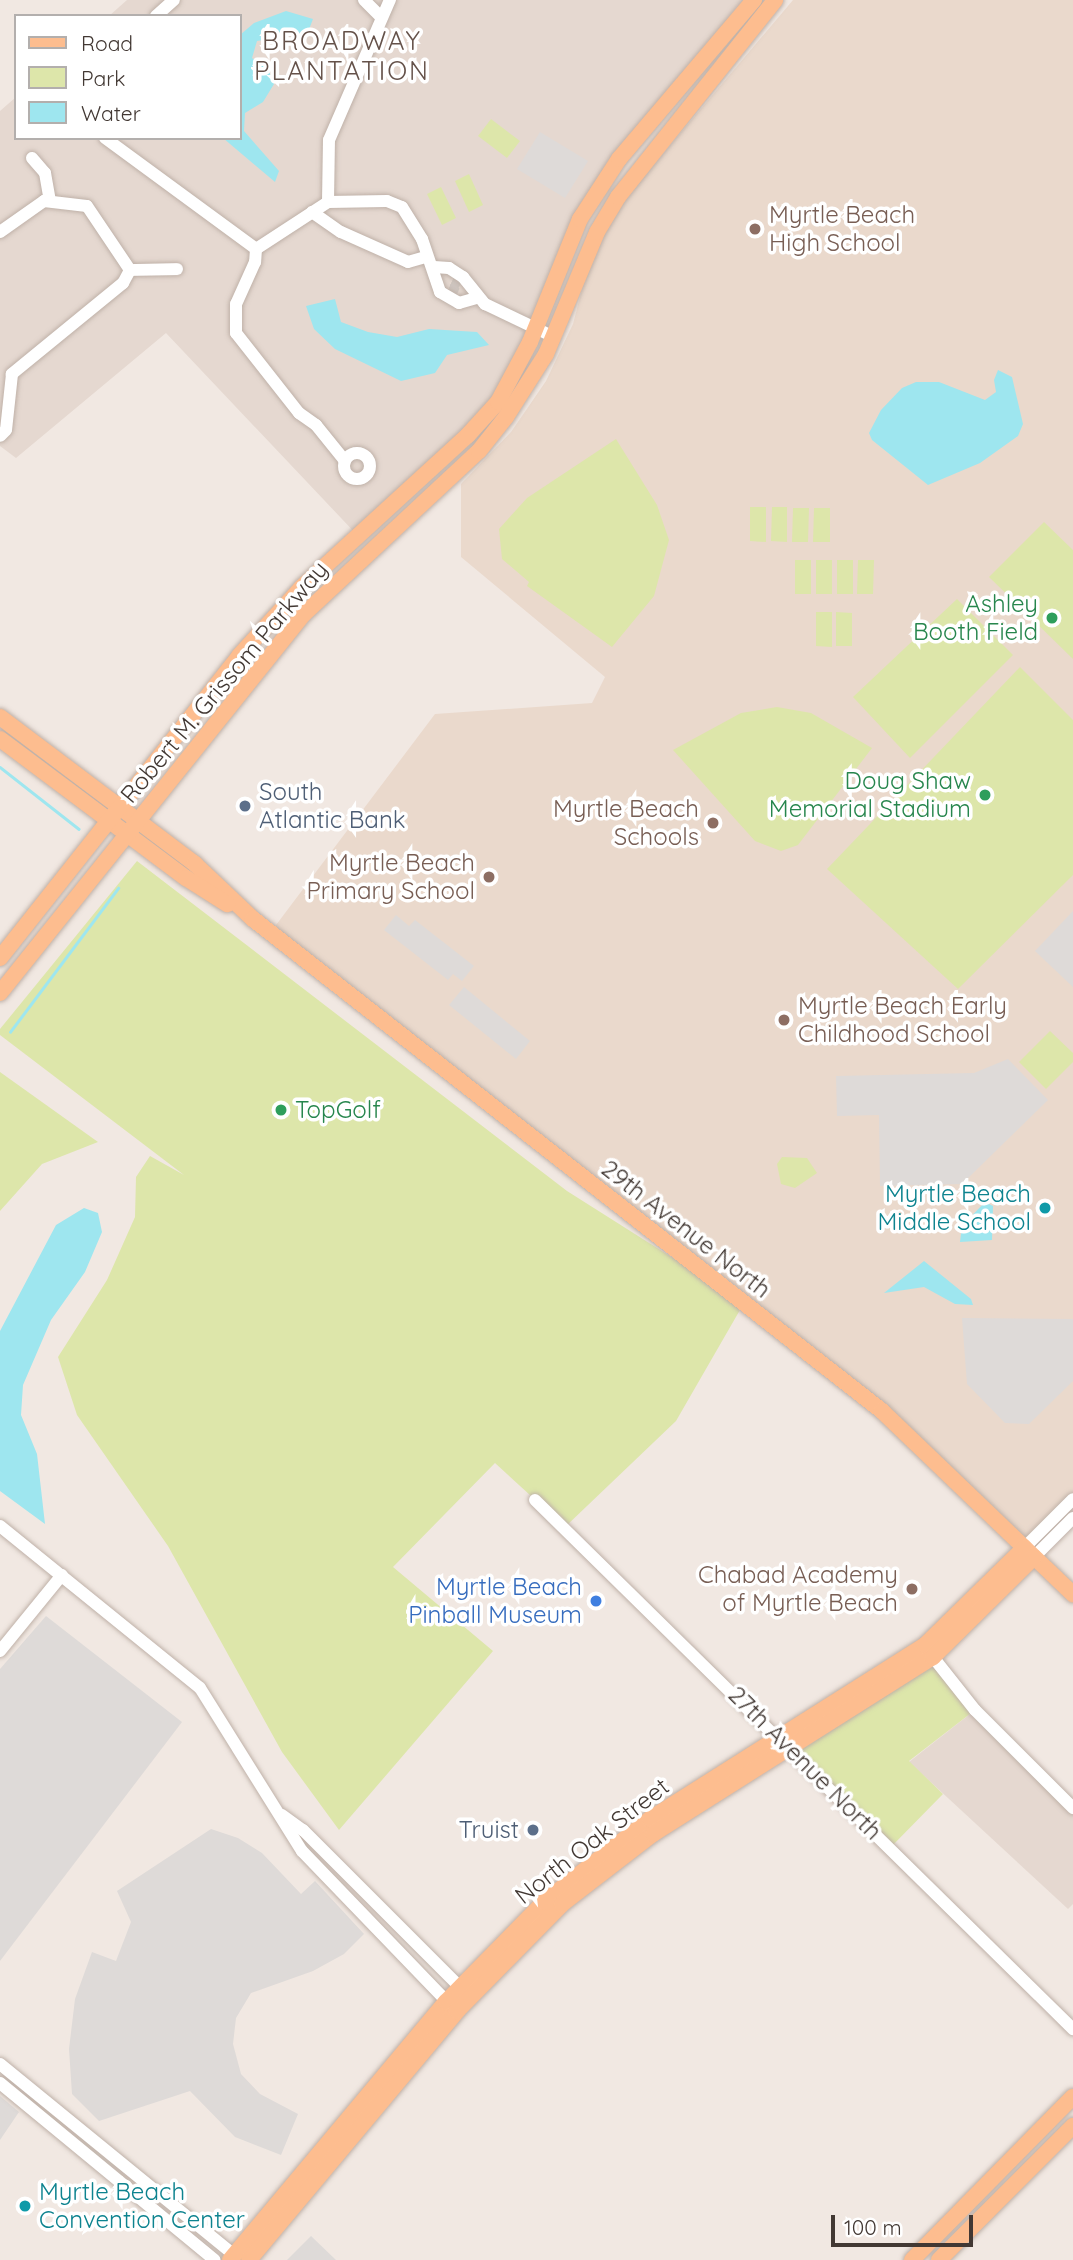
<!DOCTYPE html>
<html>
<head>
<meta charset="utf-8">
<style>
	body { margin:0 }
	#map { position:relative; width:1073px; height:2260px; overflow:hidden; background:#f1e8e2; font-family:Quicksand,sans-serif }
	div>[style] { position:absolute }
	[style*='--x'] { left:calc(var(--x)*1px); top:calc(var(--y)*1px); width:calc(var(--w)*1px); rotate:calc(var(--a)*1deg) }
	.residential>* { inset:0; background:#e5d8d0 }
	.education>* { inset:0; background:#ead9cc }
	.green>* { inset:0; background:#dde6aa }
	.parking>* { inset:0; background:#dedad8 }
	.water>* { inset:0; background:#9ee6ef }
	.stream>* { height:2.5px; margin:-1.25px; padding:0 1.25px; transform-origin:1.25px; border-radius:1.25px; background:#9ee6ef }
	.minor-tunnel>* { height:12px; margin-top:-6px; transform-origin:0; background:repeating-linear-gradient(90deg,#cec5bf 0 12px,transparent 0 18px) }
	.roads { filter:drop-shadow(0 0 2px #bfb1a8) drop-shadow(0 0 2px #bfb1a8) }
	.minor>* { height:12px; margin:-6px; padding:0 6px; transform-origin:6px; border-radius:6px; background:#fff }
	.minor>.ring { margin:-6px; padding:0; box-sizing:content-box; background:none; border:12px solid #fff; border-radius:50% }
	.major>* { height:16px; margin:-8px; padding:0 8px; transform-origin:8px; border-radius:8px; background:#fdbd8f }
	.dots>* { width:19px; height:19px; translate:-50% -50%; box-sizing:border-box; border:4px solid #fff; border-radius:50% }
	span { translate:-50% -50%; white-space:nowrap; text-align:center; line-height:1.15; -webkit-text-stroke:7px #fff; paint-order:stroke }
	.education-label { font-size:24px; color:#785e54 }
	.left { translate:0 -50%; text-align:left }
	.right { translate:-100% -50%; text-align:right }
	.leisure-label { font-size:24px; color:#27864d }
	.street-label { font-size:24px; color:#423833 }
	.service-label { font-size:24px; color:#4e5e75 }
	.culture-label { font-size:24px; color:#0d838f }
	.shop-label { font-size:24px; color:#366cbe }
	.neighbourhood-label { font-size:26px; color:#65524a; letter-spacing:2px }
	.legend { position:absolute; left:14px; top:14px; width:228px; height:126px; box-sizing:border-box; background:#fff; border:2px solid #b3afad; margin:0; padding:9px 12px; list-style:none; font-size:21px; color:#423833 }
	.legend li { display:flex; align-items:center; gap:14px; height:35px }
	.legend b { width:35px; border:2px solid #b3afad }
	.scale { position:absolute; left:831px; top:2215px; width:142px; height:32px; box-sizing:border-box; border:4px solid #423833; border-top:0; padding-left:9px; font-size:21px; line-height:24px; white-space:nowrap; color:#423833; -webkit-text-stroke:5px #fff; paint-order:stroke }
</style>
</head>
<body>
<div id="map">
	<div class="residential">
		<div style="clip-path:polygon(127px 0,754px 0,580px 219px,498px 402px,359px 537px,166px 333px,16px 458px,0 446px,0 111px,16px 97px,16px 138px,240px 138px,240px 16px,109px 16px)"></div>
		<div style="clip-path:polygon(975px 1710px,1073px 1808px,1073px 1904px,1068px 1909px,909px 1762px)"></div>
	</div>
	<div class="education">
		<div style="clip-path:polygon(793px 0,1073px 0,1073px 1499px,1024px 1548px,909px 1433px,270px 933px,435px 714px,592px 703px,605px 677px,461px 557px,461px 484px,511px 432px,546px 381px,573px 324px,597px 232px)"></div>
	</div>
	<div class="green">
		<div style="clip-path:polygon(491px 119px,520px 141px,507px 158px,478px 136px)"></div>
		<div style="clip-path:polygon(469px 174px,483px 205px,469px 212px,455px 181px)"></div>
		<div style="clip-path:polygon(441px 187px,456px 218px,442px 225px,427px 194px)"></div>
		<div style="clip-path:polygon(616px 439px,657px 505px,669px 540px,654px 596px,612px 647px,527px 586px,529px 582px,502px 559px,499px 529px,527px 498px)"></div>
		<div style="clip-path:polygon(750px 507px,766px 507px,766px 542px,750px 541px)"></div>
		<div style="clip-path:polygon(772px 507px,787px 507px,787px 542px,771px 541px)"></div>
		<div style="clip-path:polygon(793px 508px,809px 508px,808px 542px,792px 542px)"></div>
		<div style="clip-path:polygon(814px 508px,830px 508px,830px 542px,813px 542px)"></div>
		<div style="clip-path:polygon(1044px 522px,1073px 550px,1073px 659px,989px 577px)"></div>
		<div style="clip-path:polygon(795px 560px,811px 560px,811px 594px,795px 594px)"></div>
		<div style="clip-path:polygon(816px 560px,832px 560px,832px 594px,816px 594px)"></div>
		<div style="clip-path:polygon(837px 560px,853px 560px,853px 594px,837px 594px)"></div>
		<div style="clip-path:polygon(858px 560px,874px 560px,873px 594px,857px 594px)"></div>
		<div style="clip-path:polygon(957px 599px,1013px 655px,910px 758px,853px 697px)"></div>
		<div style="clip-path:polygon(816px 612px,832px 612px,832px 647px,816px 646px)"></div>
		<div style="clip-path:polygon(836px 612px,852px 613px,852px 646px,836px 646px)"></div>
		<div style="clip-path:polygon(1020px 667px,1073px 720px,1073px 875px,958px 989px,827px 869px)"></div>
		<div style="clip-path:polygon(777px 707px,811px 713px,872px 748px,798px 845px,781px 851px,755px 841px,673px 750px,741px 713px)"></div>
		<div style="clip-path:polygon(137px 861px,567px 1191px,744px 1303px,676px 1421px,565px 1527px,495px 1463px,393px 1567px,493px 1651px,339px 1830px,282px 1752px,168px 1546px,77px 1415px,58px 1357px,107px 1280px,135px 1217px,136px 1177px,150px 1156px,184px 1175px,0 1035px,0 1029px)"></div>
		<div style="clip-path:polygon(1050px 1031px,1073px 1053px,1073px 1062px,1046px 1089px,1019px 1062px)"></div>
		<div style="clip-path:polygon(0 1072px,98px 1142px,42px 1164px,0 1211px)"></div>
		<div style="clip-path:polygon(782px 1157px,807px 1158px,817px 1173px,795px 1188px,781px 1184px,777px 1164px)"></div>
		<div style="clip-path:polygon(933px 1657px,975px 1710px,909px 1761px,943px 1794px,890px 1848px,792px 1748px)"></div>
	</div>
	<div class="parking">
		<div style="clip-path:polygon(540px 132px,588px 161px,565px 198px,517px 169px)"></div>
		<div style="clip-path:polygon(1073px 911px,1073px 987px,1035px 951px)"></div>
		<div style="clip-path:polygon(396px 915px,409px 926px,415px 920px,474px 966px,462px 981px,453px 974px,448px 980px,384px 930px)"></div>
		<div style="clip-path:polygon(464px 987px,530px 1041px,516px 1059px,449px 1005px)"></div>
		<div style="clip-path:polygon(1008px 1059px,1048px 1100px,962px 1184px,880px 1186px,879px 1115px,837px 1116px,836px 1076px,974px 1073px)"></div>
		<div style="clip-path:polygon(962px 1318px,1073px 1319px,1073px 1381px,1029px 1424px,1005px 1423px,967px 1384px)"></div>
		<div style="clip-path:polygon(46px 1616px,182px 1722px,0 1961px,0 1669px)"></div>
		<div style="clip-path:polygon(211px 1829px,238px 1838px,262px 1853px,301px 1894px,315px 1881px,364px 1934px,344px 1954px,313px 1971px,251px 1993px,236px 2018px,233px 2044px,241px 2074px,260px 2094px,298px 2114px,281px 2155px,235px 2137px,190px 2091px,99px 2121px,72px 2094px,69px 2049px,75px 1999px,92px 1952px,116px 1961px,131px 1922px,117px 1891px)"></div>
		<div style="clip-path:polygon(0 2096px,19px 2112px,0 2140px)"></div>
		<div style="clip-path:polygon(311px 2236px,336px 2260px,287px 2260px)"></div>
	</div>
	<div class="water">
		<div style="clip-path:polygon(286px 11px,313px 19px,308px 32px,257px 41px,252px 58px,268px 69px,274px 84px,263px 102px,245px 113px,244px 131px,279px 171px,275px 182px,223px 138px,240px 138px,240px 35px,254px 23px)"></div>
		<div style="clip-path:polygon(335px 299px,341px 322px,368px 332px,397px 337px,429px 329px,477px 332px,489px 345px,447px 355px,435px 373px,401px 381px,335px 349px,314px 329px,306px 306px)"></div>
		<div style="clip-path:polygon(998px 370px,1012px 377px,1023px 424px,1018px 436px,980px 463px,928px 485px,872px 440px,869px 433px,881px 410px,902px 388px,916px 382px,939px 382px,985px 400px,996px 392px,994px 380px)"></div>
		<div style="clip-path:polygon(985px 1202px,993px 1206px,992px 1240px,960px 1242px,962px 1226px)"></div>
		<div style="clip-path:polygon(84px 1208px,98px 1213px,102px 1232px,85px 1272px,51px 1320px,23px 1385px,21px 1415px,37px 1454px,45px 1524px,0 1491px,0 1331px,56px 1225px)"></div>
		<div style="clip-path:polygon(924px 1261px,971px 1299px,973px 1305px,955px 1304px,924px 1287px,884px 1293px)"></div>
	</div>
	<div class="stream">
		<div style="--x:0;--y:767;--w:100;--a:38.1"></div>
		<div style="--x:10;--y:1032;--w:180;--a:-53.1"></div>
	</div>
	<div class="minor-tunnel">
		<div style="--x:452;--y:281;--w:9;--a:27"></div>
		<div style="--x:448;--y:290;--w:10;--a:24"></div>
	</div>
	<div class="roads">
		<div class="minor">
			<div style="--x:364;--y:0;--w:24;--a:45"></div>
			<div style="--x:156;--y:16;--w:24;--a:-42"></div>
			<div style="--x:105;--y:138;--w:187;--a:36.3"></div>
			<div style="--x:256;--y:249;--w:86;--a:-33.1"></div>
			<div style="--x:328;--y:202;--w:62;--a:-89.1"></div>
			<div style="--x:329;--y:140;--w:153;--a:-66.5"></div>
			<div style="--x:32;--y:158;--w:20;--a:49"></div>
			<div style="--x:45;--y:173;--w:27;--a:80"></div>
			<div style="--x:328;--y:202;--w:59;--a:-1"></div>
			<div style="--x:387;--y:201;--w:16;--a:22"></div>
			<div style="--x:402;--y:207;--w:38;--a:58"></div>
			<div style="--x:422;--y:239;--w:56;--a:71.2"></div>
			<div style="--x:440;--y:292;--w:22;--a:30"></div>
			<div style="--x:459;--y:303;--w:19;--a:-16"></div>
			<div style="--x:312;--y:212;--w:35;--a:35"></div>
			<div style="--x:341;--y:232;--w:73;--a:24.1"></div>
			<div style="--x:408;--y:262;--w:19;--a:-16"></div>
			<div style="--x:0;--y:232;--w:54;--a:-35.2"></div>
			<div style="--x:44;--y:201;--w:43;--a:6.6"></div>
			<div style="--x:87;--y:206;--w:77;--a:56.1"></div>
			<div style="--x:130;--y:270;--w:15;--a:118"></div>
			<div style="--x:123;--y:283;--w:144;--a:140.7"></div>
			<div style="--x:12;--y:374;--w:56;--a:96.1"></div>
			<div style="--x:6;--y:430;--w:8;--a:135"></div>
			<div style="--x:256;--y:249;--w:13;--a:94"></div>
			<div style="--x:255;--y:262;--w:46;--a:114.3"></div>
			<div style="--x:236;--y:304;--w:29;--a:90"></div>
			<div style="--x:236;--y:333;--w:102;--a:51.8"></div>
			<div style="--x:299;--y:413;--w:21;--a:35"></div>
			<div style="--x:316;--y:425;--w:46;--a:51.1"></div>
			<div style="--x:434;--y:267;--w:15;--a:4"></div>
			<div style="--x:449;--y:268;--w:17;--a:33"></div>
			<div style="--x:463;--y:277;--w:35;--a:51"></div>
			<div style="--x:485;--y:304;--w:76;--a:25.6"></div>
			<div style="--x:130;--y:270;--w:47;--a:-1.2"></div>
			<div class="ring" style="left:344px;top:453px;width:14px;height:14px"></div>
			<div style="--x:535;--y:1500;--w:755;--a:44.52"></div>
			<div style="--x:0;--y:1526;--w:257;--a:39"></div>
			<div style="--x:200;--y:1688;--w:192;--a:58"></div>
			<div style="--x:302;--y:1851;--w:215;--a:46.1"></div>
			<div style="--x:1024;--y:1548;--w:69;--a:-45"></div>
			<div style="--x:1034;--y:1557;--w:55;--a:-45"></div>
			<div style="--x:0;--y:1651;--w:98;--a:-50.8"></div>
			<div style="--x:929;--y:1652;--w:74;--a:51.6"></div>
			<div style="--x:975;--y:1710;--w:139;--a:45"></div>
			<div style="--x:282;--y:1815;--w:26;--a:36"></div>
			<div style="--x:303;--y:1830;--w:229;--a:45"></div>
			<div style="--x:0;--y:2064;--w:302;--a:39.2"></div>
			<div style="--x:0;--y:2083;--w:278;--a:39.5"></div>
		</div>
		<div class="major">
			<div style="--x:0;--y:717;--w:244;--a:37"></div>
			<div style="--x:195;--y:864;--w:80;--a:43.5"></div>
			<div style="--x:253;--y:919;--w:799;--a:38.03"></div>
			<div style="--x:882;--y:1411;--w:265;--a:43.8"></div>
			<div style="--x:0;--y:739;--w:232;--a:36.8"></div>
			<div style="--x:186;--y:878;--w:49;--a:32.4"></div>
			<div style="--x:0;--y:958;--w:385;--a:-51.6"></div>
			<div style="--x:239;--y:656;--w:92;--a:-47.6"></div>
			<div style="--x:301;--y:588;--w:226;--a:-42.5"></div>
			<div style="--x:468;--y:435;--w:45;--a:-47.7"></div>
			<div style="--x:498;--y:402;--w:68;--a:-61.9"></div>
			<div style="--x:530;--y:342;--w:133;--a:-67.9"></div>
			<div style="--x:580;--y:219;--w:72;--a:-57"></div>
			<div style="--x:619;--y:159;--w:209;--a:-49.7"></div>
			<div style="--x:0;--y:993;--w:486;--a:-51.3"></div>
			<div style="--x:304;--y:614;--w:239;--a:-43"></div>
			<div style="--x:479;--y:451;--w:43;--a:-51.5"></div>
			<div style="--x:506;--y:417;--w:75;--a:-57.6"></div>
			<div style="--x:546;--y:354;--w:132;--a:-67.3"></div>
			<div style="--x:597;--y:232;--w:41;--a:-59"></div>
			<div style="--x:618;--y:197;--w:252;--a:-51.4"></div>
			<div style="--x:230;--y:2260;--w:336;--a:-50.1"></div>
			<div style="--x:446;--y:2002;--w:141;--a:-45.6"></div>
			<div style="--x:545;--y:1901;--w:133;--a:-38"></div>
			<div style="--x:650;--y:1819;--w:325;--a:-32.3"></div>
			<div style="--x:925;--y:1645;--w:139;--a:-44.4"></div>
			<div style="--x:249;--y:2260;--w:324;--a:-50.1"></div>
			<div style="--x:457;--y:2011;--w:150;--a:-45.5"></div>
			<div style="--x:562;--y:1904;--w:115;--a:-37.6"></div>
			<div style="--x:653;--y:1834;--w:331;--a:-32.3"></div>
			<div style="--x:933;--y:1657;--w:142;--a:-44.7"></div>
			<div style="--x:912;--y:2260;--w:229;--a:-45.4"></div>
			<div style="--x:939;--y:2260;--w:190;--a:-45"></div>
		</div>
	</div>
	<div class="dots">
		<div style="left:755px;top:229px;background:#8d6e63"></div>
		<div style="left:1052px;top:618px;background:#2e9e5b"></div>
		<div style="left:985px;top:795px;background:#2e9e5b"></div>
		<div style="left:245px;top:806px;background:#5c6f8a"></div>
		<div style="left:713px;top:823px;background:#8d6e63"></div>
		<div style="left:489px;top:877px;background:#8d6e63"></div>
		<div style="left:784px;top:1020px;background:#8d6e63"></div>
		<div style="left:281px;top:1110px;background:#2e9e5b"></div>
		<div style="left:1045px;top:1208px;background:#0f9aa8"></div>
		<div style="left:912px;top:1589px;background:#8d6e63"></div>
		<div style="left:596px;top:1601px;background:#3f7fe0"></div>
		<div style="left:533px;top:1830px;background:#5c6f8a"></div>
		<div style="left:25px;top:2206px;background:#0f9aa8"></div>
	</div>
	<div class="education-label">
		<span class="left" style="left:769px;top:229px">Myrtle Beach<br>High School</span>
		<span class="right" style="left:699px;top:823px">Myrtle Beach<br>Schools</span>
		<span class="right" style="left:475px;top:877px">Myrtle Beach<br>Primary School</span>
		<span class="left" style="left:798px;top:1020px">Myrtle Beach Early<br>Childhood School</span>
		<span class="right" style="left:898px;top:1589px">Chabad Academy<br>of Myrtle Beach</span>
	</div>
	<div class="leisure-label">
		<span class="right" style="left:1038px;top:618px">Ashley<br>Booth Field</span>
		<span class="right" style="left:971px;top:795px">Doug Shaw<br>Memorial Stadium</span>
		<span class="left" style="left:295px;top:1110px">TopGolf</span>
	</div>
	<div class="street-label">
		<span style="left:224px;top:682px;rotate:-50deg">Robert M. Grissom Parkway</span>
		<span style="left:686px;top:1229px;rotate:38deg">29th Avenue North</span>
		<span style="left:805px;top:1763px;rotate:45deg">27th Avenue North</span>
		<span style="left:592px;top:1841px;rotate:-38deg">North Oak Street</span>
	</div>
	<div class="service-label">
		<span class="left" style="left:259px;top:806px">South<br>Atlantic Bank</span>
		<span class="right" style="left:519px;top:1830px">Truist</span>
	</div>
	<div class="culture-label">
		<span class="right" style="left:1031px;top:1208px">Myrtle Beach<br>Middle School</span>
		<span class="left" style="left:39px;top:2206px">Myrtle Beach<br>Convention Center</span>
	</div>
	<div class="shop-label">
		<span class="right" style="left:582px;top:1601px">Myrtle Beach<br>Pinball Museum</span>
	</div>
	<div class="neighbourhood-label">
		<span style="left:342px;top:56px">BROADWAY<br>PLANTATION</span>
	</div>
	<ul class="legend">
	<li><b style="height:9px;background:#fdbd8f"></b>Road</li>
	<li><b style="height:19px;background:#dde6aa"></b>Park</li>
	<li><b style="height:19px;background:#9ee6ef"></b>Water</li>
	</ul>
	<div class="scale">100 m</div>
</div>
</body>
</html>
